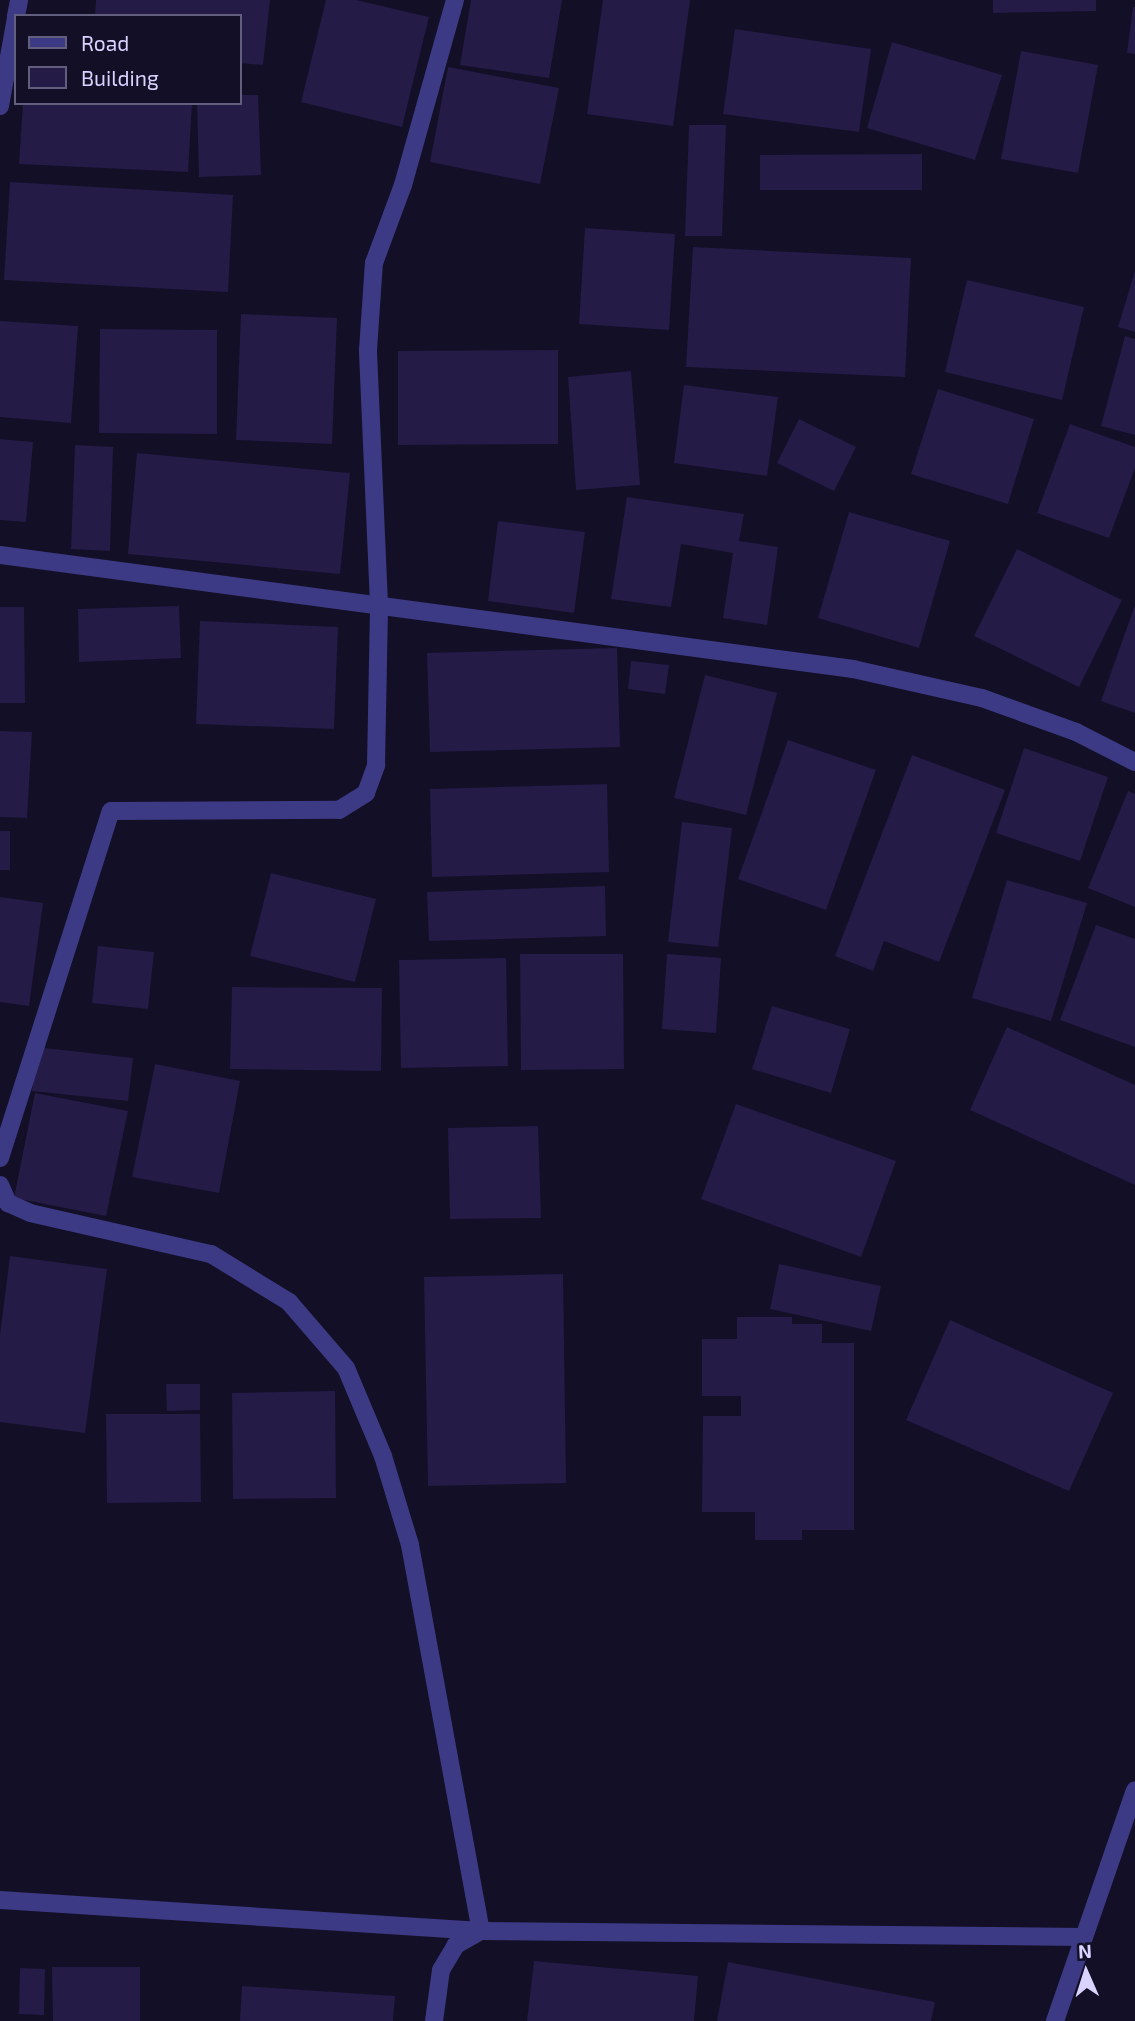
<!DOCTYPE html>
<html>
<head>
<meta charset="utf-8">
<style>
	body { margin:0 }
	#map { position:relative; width:1135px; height:2021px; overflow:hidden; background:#130f26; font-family:"Exo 2",sans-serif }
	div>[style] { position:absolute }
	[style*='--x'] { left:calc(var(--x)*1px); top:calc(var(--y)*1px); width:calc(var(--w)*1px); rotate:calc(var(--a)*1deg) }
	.building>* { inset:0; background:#241b47 }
	.street>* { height:18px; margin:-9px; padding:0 9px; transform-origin:9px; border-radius:9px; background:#3d3a85 }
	span { translate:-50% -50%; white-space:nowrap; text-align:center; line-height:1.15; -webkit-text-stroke:6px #130f26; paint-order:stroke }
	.legend { position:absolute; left:14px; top:14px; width:228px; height:91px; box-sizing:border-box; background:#130f26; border:2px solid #625e7d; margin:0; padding:9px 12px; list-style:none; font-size:21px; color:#d9d4ff }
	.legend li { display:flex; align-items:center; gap:14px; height:35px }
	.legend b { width:35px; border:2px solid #625e7d }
	.north { position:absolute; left:1051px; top:1937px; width:70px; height:70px; -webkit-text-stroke:5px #130f26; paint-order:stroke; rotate:357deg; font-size:19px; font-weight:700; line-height:28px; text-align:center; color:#d9d4ff }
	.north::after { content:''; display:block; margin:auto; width:24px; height:32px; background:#d9d4ff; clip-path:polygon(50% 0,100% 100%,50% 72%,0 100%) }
</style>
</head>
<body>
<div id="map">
	<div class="building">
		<div style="clip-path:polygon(96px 0,270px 0,263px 65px,240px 63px,240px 16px,95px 16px)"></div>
		<div style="clip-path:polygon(326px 0,356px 0,429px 17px,402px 127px,301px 102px)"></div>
		<div style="clip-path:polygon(471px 0,562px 0,549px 78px,460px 65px)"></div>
		<div style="clip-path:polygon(603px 0,690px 0,673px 126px,587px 114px)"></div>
		<div style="clip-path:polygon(993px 0,1096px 0,1096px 11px,993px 13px)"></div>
		<div style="clip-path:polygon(1133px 7px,1135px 7px,1135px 54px,1127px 53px)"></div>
		<div style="clip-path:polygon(735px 29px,871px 49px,859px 132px,723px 114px)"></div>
		<div style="clip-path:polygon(892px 42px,1002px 75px,975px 160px,867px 128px)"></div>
		<div style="clip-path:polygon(1021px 51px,1098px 65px,1078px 173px,1001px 159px)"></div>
		<div style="clip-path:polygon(448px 67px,559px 88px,540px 184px,430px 162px)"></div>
		<div style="clip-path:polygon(240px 95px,258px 95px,261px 175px,199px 177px,197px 103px,240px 103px)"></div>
		<div style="clip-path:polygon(23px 103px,192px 103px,188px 172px,19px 164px)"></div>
		<div style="clip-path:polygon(689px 125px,726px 125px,722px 236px,685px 236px)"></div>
		<div style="clip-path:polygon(922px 154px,922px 190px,760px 190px,760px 155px)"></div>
		<div style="clip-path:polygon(10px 182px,233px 195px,228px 292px,4px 280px)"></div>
		<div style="clip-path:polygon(585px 228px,675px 234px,669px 330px,579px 324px)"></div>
		<div style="clip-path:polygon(693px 247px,911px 258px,905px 377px,686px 367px)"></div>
		<div style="clip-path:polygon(1135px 271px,1135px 332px,1118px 327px)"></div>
		<div style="clip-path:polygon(967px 280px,1084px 307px,1062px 400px,945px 372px)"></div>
		<div style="clip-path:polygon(241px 314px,337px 318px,332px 444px,236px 440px)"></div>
		<div style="clip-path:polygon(0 321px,78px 326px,71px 423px,0 417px)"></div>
		<div style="clip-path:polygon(100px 329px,217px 330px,217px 434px,99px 433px)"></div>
		<div style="clip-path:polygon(1125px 336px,1135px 339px,1135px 435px,1101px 426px)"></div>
		<div style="clip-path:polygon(558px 350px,558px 444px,398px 445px,398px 351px)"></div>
		<div style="clip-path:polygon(631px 371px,640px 485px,576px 490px,568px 377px)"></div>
		<div style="clip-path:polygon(684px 385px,778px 397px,767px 476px,674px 463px)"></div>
		<div style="clip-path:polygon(938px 389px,1034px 419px,1008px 504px,911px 474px)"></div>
		<div style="clip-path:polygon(799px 419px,856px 447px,834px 491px,777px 463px)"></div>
		<div style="clip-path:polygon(1070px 424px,1135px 447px,1135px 468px,1109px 538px,1037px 513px)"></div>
		<div style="clip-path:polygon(0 439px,33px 442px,26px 522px,0 520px)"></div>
		<div style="clip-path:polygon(75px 445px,113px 447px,110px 551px,71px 549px)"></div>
		<div style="clip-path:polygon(137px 453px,350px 473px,340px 574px,128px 554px)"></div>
		<div style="clip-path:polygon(627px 497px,744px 514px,739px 541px,778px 547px,767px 625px,723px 618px,733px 553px,681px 544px,671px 607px,611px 599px)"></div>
		<div style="clip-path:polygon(849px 512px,950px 541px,919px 648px,818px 618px)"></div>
		<div style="clip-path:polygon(498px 521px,585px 532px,574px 613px,488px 601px)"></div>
		<div style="clip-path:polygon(1017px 549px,1122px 600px,1079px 687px,974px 636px)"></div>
		<div style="clip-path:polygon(1135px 605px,1135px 713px,1101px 701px)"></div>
		<div style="clip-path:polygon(179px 606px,181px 658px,79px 662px,78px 609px)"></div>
		<div style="clip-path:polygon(0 607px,24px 607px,25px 703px,0 703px)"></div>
		<div style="clip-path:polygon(200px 621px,338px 627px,334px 729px,196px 724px)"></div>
		<div style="clip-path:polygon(617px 648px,620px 747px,430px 752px,427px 653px)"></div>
		<div style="clip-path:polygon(631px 661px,669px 665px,665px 694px,628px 689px)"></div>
		<div style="clip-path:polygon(705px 675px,777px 693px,746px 815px,674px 798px)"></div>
		<div style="clip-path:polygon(0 731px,32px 732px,27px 818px,0 817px)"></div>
		<div style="clip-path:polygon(788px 740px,876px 770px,826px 910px,738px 879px)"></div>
		<div style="clip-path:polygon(1024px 748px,1108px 777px,1080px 861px,996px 833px)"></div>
		<div style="clip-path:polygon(912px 755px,1005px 790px,939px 962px,884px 941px,873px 971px,835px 956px)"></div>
		<div style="clip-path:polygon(607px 784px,609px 872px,432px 877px,430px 789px)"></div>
		<div style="clip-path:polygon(1128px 791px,1135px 794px,1135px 907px,1088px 888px)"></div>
		<div style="clip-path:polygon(682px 822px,732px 828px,718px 947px,668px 942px)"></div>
		<div style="clip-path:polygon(0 831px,10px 831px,10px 870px,0 870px)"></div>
		<div style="clip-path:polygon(271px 873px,376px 899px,355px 982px,250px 956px)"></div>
		<div style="clip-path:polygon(1007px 880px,1087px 903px,1051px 1021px,972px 998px)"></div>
		<div style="clip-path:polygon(605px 886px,606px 936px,429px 941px,427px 892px)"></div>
		<div style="clip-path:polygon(0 897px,43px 903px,29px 1006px,0 1002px)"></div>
		<div style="clip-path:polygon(1096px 925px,1135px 939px,1135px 1047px,1060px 1020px)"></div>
		<div style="clip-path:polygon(98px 946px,154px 952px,148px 1009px,92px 1003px)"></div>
		<div style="clip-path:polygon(520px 954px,623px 954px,624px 1069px,521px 1070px)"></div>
		<div style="clip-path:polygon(667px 954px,721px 958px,716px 1033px,662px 1029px)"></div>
		<div style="clip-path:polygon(506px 958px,508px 1066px,401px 1068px,399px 960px)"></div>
		<div style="clip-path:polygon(232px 987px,382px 988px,381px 1071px,230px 1069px)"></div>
		<div style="clip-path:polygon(772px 1006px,850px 1029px,831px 1093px,752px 1069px)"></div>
		<div style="clip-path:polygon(1007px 1027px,1135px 1085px,1135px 1185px,970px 1110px)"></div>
		<div style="clip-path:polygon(36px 1047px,133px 1058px,128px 1101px,32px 1091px)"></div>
		<div style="clip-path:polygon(155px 1064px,240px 1081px,219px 1193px,132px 1177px)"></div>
		<div style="clip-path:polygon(35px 1093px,128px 1111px,106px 1216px,14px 1198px)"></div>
		<div style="clip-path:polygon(736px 1104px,896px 1161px,861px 1257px,701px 1199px)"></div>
		<div style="clip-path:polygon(538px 1126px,541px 1218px,450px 1219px,448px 1128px)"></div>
		<div style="clip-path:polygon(10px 1256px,107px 1269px,85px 1433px,0 1422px,0 1335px)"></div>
		<div style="clip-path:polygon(779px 1264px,881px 1286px,871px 1331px,770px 1309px)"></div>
		<div style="clip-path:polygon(563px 1274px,566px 1483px,428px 1486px,424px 1277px)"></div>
		<div style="clip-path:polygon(737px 1317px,792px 1317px,792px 1324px,822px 1324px,822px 1343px,854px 1343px,854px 1530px,802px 1530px,802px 1540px,755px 1540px,755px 1512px,702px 1512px,703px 1416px,741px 1416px,741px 1396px,702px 1396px,702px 1339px,737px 1339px)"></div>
		<div style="clip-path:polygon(950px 1320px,1113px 1393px,1069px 1491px,906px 1420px)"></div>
		<div style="clip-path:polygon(166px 1384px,200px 1384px,200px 1410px,167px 1411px)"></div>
		<div style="clip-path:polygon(335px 1391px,336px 1498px,233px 1499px,232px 1393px)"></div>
		<div style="clip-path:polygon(106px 1414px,200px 1414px,201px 1502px,107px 1503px)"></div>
		<div style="clip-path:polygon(534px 1961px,698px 1976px,694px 2021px,527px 2021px)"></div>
		<div style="clip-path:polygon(728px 1962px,935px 2002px,931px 2021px,717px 2021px)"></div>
		<div style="clip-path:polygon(52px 1967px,140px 1967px,140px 2021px,53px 2021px)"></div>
		<div style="clip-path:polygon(20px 1968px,45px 1969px,44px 2015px,19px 2014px)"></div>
		<div style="clip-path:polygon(242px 1986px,395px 1996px,393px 2021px,240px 2021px)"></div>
	</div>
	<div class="street">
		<div style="--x:16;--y:16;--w:16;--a:-79"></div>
		<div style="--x:0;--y:106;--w:89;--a:-79.7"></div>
		<div style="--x:0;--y:555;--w:861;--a:7.61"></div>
		<div style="--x:853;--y:669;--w:132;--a:12.7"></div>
		<div style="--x:982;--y:698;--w:100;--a:19.9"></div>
		<div style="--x:1076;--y:732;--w:66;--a:27"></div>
		<div style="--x:0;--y:1158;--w:364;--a:-72.3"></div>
		<div style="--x:111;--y:811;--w:228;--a:-0.3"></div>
		<div style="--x:339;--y:810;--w:32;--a:-32"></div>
		<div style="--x:366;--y:793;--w:30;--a:-70"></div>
		<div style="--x:376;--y:765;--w:161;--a:-88.9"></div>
		<div style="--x:379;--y:604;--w:254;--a:-92.5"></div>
		<div style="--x:368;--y:350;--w:87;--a:-86.1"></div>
		<div style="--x:374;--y:263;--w:83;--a:-69.6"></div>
		<div style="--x:403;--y:185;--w:192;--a:-74.3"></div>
		<div style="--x:0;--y:1185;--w:20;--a:66"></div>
		<div style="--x:8;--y:1203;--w:24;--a:24"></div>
		<div style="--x:30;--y:1213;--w:186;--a:12.8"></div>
		<div style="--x:211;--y:1254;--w:92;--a:31.6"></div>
		<div style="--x:289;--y:1302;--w:87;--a:49.2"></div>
		<div style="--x:346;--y:1368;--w:95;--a:67.2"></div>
		<div style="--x:383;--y:1456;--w:93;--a:73.1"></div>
		<div style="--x:410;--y:1545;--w:392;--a:79.6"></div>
		<div style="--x:481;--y:1931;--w:29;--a:151"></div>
		<div style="--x:456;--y:1945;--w:29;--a:121"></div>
		<div style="--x:441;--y:1970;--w:51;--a:97.8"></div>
		<div style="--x:0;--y:1900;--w:482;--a:3.7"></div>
		<div style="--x:481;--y:1931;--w:603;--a:0.57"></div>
		<div style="--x:1055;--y:2021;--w:244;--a:-70.9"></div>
	</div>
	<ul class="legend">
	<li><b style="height:9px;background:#3d3a85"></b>Road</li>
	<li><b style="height:19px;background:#241b47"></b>Building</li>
	</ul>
	<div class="north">N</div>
</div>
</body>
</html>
